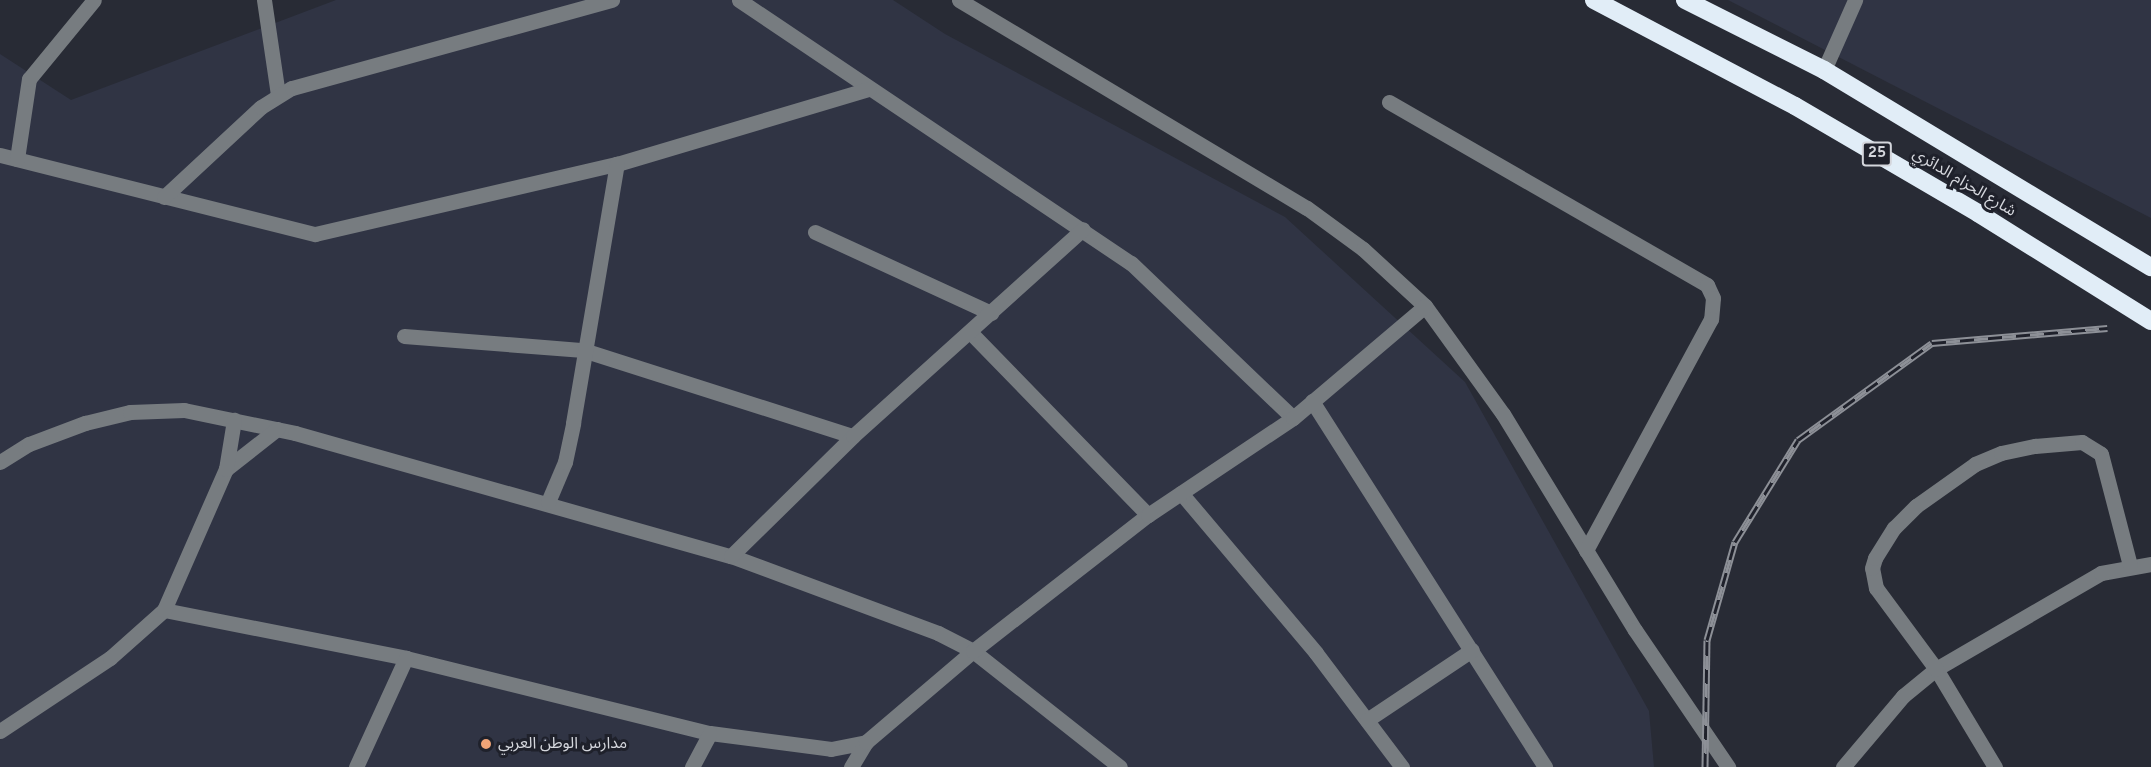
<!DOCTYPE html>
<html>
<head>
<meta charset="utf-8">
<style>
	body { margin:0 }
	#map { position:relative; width:2151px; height:767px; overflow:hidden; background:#282b35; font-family:Overpass,"Noto Sans Arabic",sans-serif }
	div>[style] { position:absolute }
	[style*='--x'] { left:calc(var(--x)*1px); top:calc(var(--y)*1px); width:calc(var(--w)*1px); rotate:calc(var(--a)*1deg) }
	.built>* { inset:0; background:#303444 }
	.minor>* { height:15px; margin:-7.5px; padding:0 7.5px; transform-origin:7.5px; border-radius:7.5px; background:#777c80 }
	.highway>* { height:18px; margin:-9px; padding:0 9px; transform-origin:9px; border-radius:9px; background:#e1edf7 }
	.rail>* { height:7px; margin-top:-3.5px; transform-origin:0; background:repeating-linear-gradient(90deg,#1f212b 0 14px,#8d9097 0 28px); box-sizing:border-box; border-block:2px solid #8d9097 }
	.dots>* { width:16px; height:16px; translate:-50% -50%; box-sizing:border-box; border:3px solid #1f212b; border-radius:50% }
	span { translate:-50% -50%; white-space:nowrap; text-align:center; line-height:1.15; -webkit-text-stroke:6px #1f212b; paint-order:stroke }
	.shield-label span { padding:2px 4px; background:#1f212b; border:2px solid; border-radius:4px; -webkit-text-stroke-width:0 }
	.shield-label { font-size:15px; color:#d4d6dc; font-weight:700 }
	.street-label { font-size:16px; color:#d4d6dc }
	.poi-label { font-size:16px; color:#d4d6dc }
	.left { translate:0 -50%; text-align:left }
</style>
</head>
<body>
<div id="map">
	<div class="built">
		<div style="clip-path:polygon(336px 0,893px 0,945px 34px,1285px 217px,1465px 382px,1649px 711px,1654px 767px,0 767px,0 54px,71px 100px)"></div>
		<div style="clip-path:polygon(1728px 0,2151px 0,2151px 218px)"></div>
	</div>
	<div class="minor">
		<div style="--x:264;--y:0;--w:96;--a:81.6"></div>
		<div style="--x:739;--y:0;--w:472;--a:33.9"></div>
		<div style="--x:1131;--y:263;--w:224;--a:43.7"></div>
		<div style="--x:959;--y:0;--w:405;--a:30.9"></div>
		<div style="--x:1307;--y:208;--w:69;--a:36.2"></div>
		<div style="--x:1363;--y:249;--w:84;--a:42.6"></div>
		<div style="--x:1425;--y:306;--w:133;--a:54.2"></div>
		<div style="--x:1503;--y:414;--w:253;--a:58.6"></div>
		<div style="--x:1635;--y:630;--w:166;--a:55.8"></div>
		<div style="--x:1824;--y:70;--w:77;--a:-66.1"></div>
		<div style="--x:1389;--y:102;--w:367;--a:29.9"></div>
		<div style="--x:1707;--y:285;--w:14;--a:65"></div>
		<div style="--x:1713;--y:298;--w:21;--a:95"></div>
		<div style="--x:1711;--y:319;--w:263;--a:118.4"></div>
		<div style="--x:0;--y:155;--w:325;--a:14.1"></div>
		<div style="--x:315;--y:234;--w:310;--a:-13.1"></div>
		<div style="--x:617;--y:164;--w:263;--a:-16.6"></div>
		<div style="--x:17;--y:159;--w:81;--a:-81.5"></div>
		<div style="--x:29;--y:79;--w:102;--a:-50.6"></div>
		<div style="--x:164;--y:197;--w:132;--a:-42.9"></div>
		<div style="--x:261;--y:107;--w:36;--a:-32"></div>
		<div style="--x:292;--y:88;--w:332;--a:-15.4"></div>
		<div style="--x:815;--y:232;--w:194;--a:24.7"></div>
		<div style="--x:971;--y:333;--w:254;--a:45.8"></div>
		<div style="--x:404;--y:336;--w:180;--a:4.5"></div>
		<div style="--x:583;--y:350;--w:283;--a:17.7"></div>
		<div style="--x:1312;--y:401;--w:434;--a:57.5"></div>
		<div style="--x:0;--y:462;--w:34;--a:-32"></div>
		<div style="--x:29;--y:444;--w:60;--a:-20.6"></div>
		<div style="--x:85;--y:423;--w:46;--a:-13.7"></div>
		<div style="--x:130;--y:412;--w:54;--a:-2.1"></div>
		<div style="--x:184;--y:410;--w:113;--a:11.7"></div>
		<div style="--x:295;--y:433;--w:453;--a:15.8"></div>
		<div style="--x:731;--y:556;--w:221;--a:20.4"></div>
		<div style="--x:938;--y:633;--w:39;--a:27"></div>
		<div style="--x:973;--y:651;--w:187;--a:38.3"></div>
		<div style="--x:226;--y:469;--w:65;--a:-38.1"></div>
		<div style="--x:1181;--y:493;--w:209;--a:49.8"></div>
		<div style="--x:1316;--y:653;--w:143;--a:53"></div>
		<div style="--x:548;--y:502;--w:43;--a:-67"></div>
		<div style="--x:565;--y:462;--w:40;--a:-78"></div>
		<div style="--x:573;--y:423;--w:263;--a:-80.4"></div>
		<div style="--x:731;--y:556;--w:171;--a:-44.5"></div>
		<div style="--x:853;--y:436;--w:309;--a:-42"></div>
		<div style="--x:164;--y:610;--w:247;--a:11.2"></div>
		<div style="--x:406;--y:658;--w:313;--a:13.9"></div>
		<div style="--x:710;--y:733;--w:122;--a:7.5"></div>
		<div style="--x:831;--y:749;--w:36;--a:-11"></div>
		<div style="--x:1367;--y:720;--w:126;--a:-33.7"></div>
		<div style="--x:0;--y:731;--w:132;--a:-33.6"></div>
		<div style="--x:110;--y:658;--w:72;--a:-41.6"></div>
		<div style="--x:164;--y:610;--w:154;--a:-66.3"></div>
		<div style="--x:226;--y:469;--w:50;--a:-80.7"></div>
		<div style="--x:356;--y:767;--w:120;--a:-65.4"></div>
		<div style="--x:692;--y:767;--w:38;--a:-62"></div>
		<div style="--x:851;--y:767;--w:29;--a:-59"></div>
		<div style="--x:866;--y:742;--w:140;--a:-40.4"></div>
		<div style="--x:973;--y:651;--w:222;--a:-37.9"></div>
		<div style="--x:1148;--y:515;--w:174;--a:-33.8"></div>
		<div style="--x:1293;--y:418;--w:173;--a:-40.3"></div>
		<div style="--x:1843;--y:767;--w:93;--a:-49.8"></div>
		<div style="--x:1903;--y:696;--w:43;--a:-39.3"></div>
		<div style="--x:1936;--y:669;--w:191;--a:-30.2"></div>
		<div style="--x:2101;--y:573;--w:51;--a:-10.2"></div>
		<div style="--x:1995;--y:767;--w:114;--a:-121"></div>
		<div style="--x:1936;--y:669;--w:101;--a:-126.5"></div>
		<div style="--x:1876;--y:588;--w:20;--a:-101"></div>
		<div style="--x:1872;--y:568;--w:10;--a:-73"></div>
		<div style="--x:1875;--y:558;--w:36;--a:-58"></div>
		<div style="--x:1894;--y:528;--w:31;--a:-45"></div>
		<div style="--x:1916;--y:506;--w:72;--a:-35.4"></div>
		<div style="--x:1975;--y:464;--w:28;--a:-23"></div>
		<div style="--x:2001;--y:453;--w:35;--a:-12"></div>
		<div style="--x:2035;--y:446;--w:47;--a:-4.9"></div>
		<div style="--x:2082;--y:442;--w:22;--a:32"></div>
		<div style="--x:2101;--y:454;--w:115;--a:75.4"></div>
	</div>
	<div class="highway">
		<div style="--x:1594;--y:0;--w:227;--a:27.8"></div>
		<div style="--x:1795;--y:106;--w:212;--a:30.3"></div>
		<div style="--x:1978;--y:213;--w:204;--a:32"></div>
		<div style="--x:1685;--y:0;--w:156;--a:26.7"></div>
		<div style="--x:1824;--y:70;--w:382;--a:31.1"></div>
	</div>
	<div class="rail">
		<div style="--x:1705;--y:767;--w:127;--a:-89.1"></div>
		<div style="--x:1707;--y:640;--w:102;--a:-74.1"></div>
		<div style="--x:1735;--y:542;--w:120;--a:-58.3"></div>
		<div style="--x:1798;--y:440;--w:165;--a:-35.9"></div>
		<div style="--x:1932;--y:343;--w:176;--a:-4.9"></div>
	</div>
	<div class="dots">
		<div style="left:486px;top:744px;background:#efa377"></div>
	</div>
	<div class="shield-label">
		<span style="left:1877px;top:154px">25</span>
	</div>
	<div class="street-label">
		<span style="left:1964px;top:183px;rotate:31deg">شارع الحزام الدائري</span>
	</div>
	<div class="poi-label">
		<span class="left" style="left:498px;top:744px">مدارس الوطن العربي</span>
	</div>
</div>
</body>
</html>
